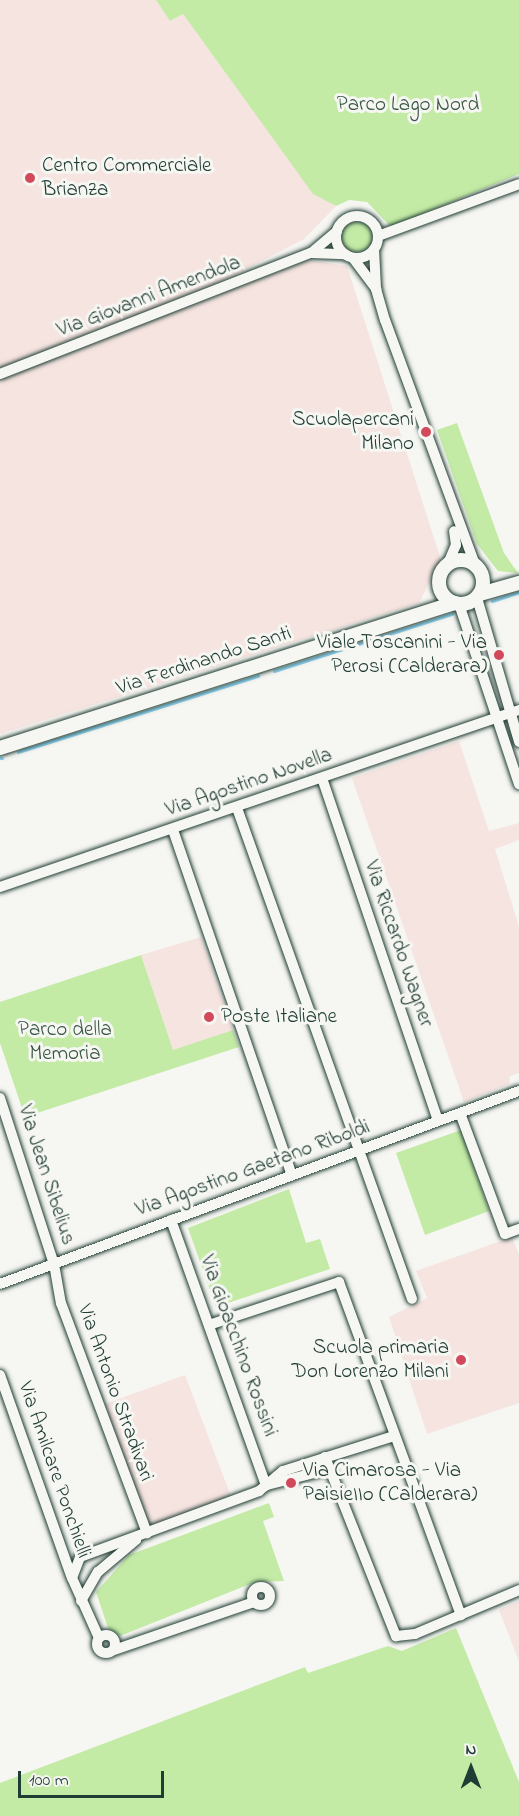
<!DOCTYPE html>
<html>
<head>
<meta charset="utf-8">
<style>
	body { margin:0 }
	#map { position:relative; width:519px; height:1816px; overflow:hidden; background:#f6f6f2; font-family:"Indie Flower",sans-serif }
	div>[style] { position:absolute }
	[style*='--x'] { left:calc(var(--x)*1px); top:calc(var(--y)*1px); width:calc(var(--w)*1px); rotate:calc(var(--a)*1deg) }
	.built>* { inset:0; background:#f6e4e0 }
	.green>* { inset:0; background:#c4eba6 }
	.round { border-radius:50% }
	.stream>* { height:3px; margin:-1.5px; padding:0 1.5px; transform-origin:1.5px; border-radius:1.5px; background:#8dd1ef }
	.roads { filter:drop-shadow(0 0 2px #1f3d34) drop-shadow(0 0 2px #1f3d34) }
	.street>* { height:10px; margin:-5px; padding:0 5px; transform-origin:5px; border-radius:5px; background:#f6f6f2 }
	.street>.ring { margin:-5px; padding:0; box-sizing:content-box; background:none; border:10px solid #f6f6f2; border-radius:50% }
	.secondary>* { height:14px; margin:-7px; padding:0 7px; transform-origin:7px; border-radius:7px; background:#f6f6f2 }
	.secondary>.ring { margin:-7px; padding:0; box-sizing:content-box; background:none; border:14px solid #f6f6f2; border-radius:50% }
	.dots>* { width:16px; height:16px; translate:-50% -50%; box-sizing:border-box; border:3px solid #f6f6f2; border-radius:50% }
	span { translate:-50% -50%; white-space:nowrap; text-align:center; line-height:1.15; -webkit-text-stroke:6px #f6f6f2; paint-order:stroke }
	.park-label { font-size:21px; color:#385745 }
	.poi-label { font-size:21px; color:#1f3d34 }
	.left { translate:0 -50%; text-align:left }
	.right { translate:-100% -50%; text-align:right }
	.street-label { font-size:21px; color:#1f3d34 }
	.north { position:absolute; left:441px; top:1738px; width:60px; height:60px; -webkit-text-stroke:4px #f6f6f2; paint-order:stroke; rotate:0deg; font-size:16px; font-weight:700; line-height:24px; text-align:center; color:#1f3d34 }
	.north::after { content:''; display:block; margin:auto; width:21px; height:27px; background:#1f3d34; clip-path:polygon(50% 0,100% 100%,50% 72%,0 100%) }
	.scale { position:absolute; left:18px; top:1771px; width:146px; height:27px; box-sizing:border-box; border:3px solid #1f3d34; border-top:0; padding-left:8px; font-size:18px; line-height:21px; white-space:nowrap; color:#1f3d34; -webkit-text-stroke:4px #f6f6f2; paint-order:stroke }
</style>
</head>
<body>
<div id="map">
	<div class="built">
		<div style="clip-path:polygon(0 0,156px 0,170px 21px,183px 14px,313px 193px,336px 206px,304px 239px,185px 301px,0 368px)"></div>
		<div style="clip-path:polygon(308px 260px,347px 266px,441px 560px,419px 603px,0 734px,0 378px)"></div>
		<div style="clip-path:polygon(459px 741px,489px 831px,519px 823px,519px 840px,495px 849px,519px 927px,519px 1073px,510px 1076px,509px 1084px,464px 1102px,352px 778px)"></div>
		<div style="clip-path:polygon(201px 937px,233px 1030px,173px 1051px,141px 955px)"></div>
		<div style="clip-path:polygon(512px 1237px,519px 1255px,519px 1403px,427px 1434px,389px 1317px,427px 1298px,416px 1271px)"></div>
		<div style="clip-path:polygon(185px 1375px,232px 1499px,148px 1530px,102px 1405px)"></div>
		<div style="clip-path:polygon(519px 1601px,519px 1661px,499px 1610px)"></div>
	</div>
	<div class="green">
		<div style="clip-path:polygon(156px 0,519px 0,519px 174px,391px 227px,367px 202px,349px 200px,336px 206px,313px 194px,183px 14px,170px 21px)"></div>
		<div class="round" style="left:342px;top:222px;width:30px;height:30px"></div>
		<div style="clip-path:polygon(457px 423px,504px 553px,518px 573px,498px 571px,477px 544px,437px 430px)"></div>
		<div style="clip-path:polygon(141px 955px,173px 1050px,233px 1030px,239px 1047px,25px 1117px,0 1043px,0 1002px)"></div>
		<div style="clip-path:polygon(461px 1130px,489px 1211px,425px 1235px,396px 1153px)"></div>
		<div style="clip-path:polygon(289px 1189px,306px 1243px,320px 1239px,330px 1269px,216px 1307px,188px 1228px)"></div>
		<div style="clip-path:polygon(269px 1503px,274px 1517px,263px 1521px,284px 1581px,255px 1582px,120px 1636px,108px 1628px,96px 1592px,129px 1555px)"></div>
		<div style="clip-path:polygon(456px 1628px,519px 1782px,519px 1816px,0 1816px,0 1783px,305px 1667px,308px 1673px,388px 1646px,402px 1651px)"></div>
	</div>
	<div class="stream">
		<div style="--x:492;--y:601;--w:28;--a:-18"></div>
		<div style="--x:274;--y:671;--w:187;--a:-17.8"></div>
		<div style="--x:18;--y:752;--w:252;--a:-17.6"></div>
		<div style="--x:0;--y:758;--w:2;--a:0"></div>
	</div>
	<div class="roads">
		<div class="street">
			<div class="ring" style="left:336px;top:216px;width:32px;height:32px"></div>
			<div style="--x:378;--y:236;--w:150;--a:-20.2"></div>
			<div style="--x:374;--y:249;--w:40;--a:87.1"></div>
			<div style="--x:376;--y:289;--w:32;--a:74"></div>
			<div style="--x:385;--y:320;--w:261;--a:69.8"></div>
			<div style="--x:311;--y:253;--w:34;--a:2"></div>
			<div style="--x:353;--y:258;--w:39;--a:53"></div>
			<div style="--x:0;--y:374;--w:334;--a:-21.3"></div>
			<div style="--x:311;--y:253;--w:34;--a:-40"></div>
			<div style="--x:447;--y:566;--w:23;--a:-67"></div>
			<div style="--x:456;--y:545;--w:14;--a:-98"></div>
			<div style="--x:477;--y:598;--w:150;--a:73.7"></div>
			<div style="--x:459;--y:604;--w:190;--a:71.6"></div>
			<div style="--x:322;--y:778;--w:362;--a:71.3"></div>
			<div style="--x:237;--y:808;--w:521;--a:70.38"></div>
			<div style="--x:173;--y:830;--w:365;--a:71"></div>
			<div style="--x:0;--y:887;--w:548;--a:-18.83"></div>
			<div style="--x:0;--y:1098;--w:175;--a:72"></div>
			<div style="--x:54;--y:1264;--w:40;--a:80"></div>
			<div style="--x:61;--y:1303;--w:246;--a:69.5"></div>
			<div style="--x:460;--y:1113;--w:129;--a:69.6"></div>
			<div style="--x:505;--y:1234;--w:15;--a:-20"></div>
			<div style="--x:171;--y:1220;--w:282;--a:70.3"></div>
			<div style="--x:0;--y:1284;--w:554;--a:-20.4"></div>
			<div style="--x:209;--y:1325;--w:137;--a:-18.3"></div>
			<div style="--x:339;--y:1282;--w:355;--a:69.9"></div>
			<div style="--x:0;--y:1375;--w:213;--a:70.5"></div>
			<div style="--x:325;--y:1457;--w:193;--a:68.4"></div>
			<div style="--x:396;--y:1636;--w:19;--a:-6"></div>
			<div style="--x:415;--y:1634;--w:113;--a:-22.9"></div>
			<div style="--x:267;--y:1485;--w:65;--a:-14.3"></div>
			<div class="ring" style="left:252px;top:1587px;width:8px;height:8px"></div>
			<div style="--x:81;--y:1601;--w:34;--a:-60"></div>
			<div style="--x:98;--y:1572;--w:50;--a:-40.1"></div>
			<div class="ring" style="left:97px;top:1635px;width:8px;height:8px"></div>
			<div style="--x:99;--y:1638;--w:66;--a:-114.2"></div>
			<div style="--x:72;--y:1578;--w:22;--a:-69"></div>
			<div style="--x:80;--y:1557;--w:191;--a:-20.2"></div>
			<div style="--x:259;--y:1491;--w:31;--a:-40"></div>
			<div style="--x:283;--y:1471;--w:116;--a:-17.5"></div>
			<div style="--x:114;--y:1650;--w:148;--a:-18.9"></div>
		</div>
		<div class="secondary">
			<div class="ring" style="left:439px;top:560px;width:30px;height:30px"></div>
			<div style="--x:480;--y:594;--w:41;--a:-15.8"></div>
			<div style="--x:0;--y:748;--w:477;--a:-17.7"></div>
		</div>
	</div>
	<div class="dots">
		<div style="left:30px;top:178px;background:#d1495b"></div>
		<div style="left:426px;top:432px;background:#d1495b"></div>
		<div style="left:499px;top:655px;background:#d1495b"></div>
		<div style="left:209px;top:1017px;background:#d1495b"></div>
		<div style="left:461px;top:1360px;background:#d1495b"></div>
		<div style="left:291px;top:1483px;background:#d1495b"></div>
	</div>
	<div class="park-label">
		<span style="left:408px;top:105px">Parco Lago Nord</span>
		<span style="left:65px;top:1042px">Parco della<br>Memoria</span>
	</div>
	<div class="poi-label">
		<span class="left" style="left:42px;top:178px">Centro Commerciale<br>Brianza</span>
		<span class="right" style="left:414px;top:432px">Scuolapercani<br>Milano</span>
		<span class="right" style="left:487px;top:655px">Viale Toscanini - Via<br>Perosi (Calderara)</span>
		<span class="left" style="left:221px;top:1017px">Poste Italiane</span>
		<span class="right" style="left:449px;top:1360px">Scuola primaria<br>Don Lorenzo Milani</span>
		<span class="left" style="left:303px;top:1483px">Via Cimarosa - Via<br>PaisieIIo (Calderara)</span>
	</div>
	<div class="street-label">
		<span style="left:149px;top:297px;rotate:-21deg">Via Giovanni Amendola</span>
		<span style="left:204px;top:661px;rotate:-18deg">Via Ferdinando Santi</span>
		<span style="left:249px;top:783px;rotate:-19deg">Via Agostino Novella</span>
		<span style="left:398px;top:944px;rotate:71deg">Via Riccardo Wagner</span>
		<span style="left:253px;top:1169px;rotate:-20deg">Via Agostino Gaetano Riboldi</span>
		<span style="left:46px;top:1175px;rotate:72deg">Via Jean Sibelius</span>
		<span style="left:238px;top:1346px;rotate:70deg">Via Gioacchino Rossini</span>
		<span style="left:115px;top:1393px;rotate:70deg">Via Antonio Stradivari</span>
		<span style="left:54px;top:1470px;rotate:71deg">Via Amilcare Ponchielli</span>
	</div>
	<div class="north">N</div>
	<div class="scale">100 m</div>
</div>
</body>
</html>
